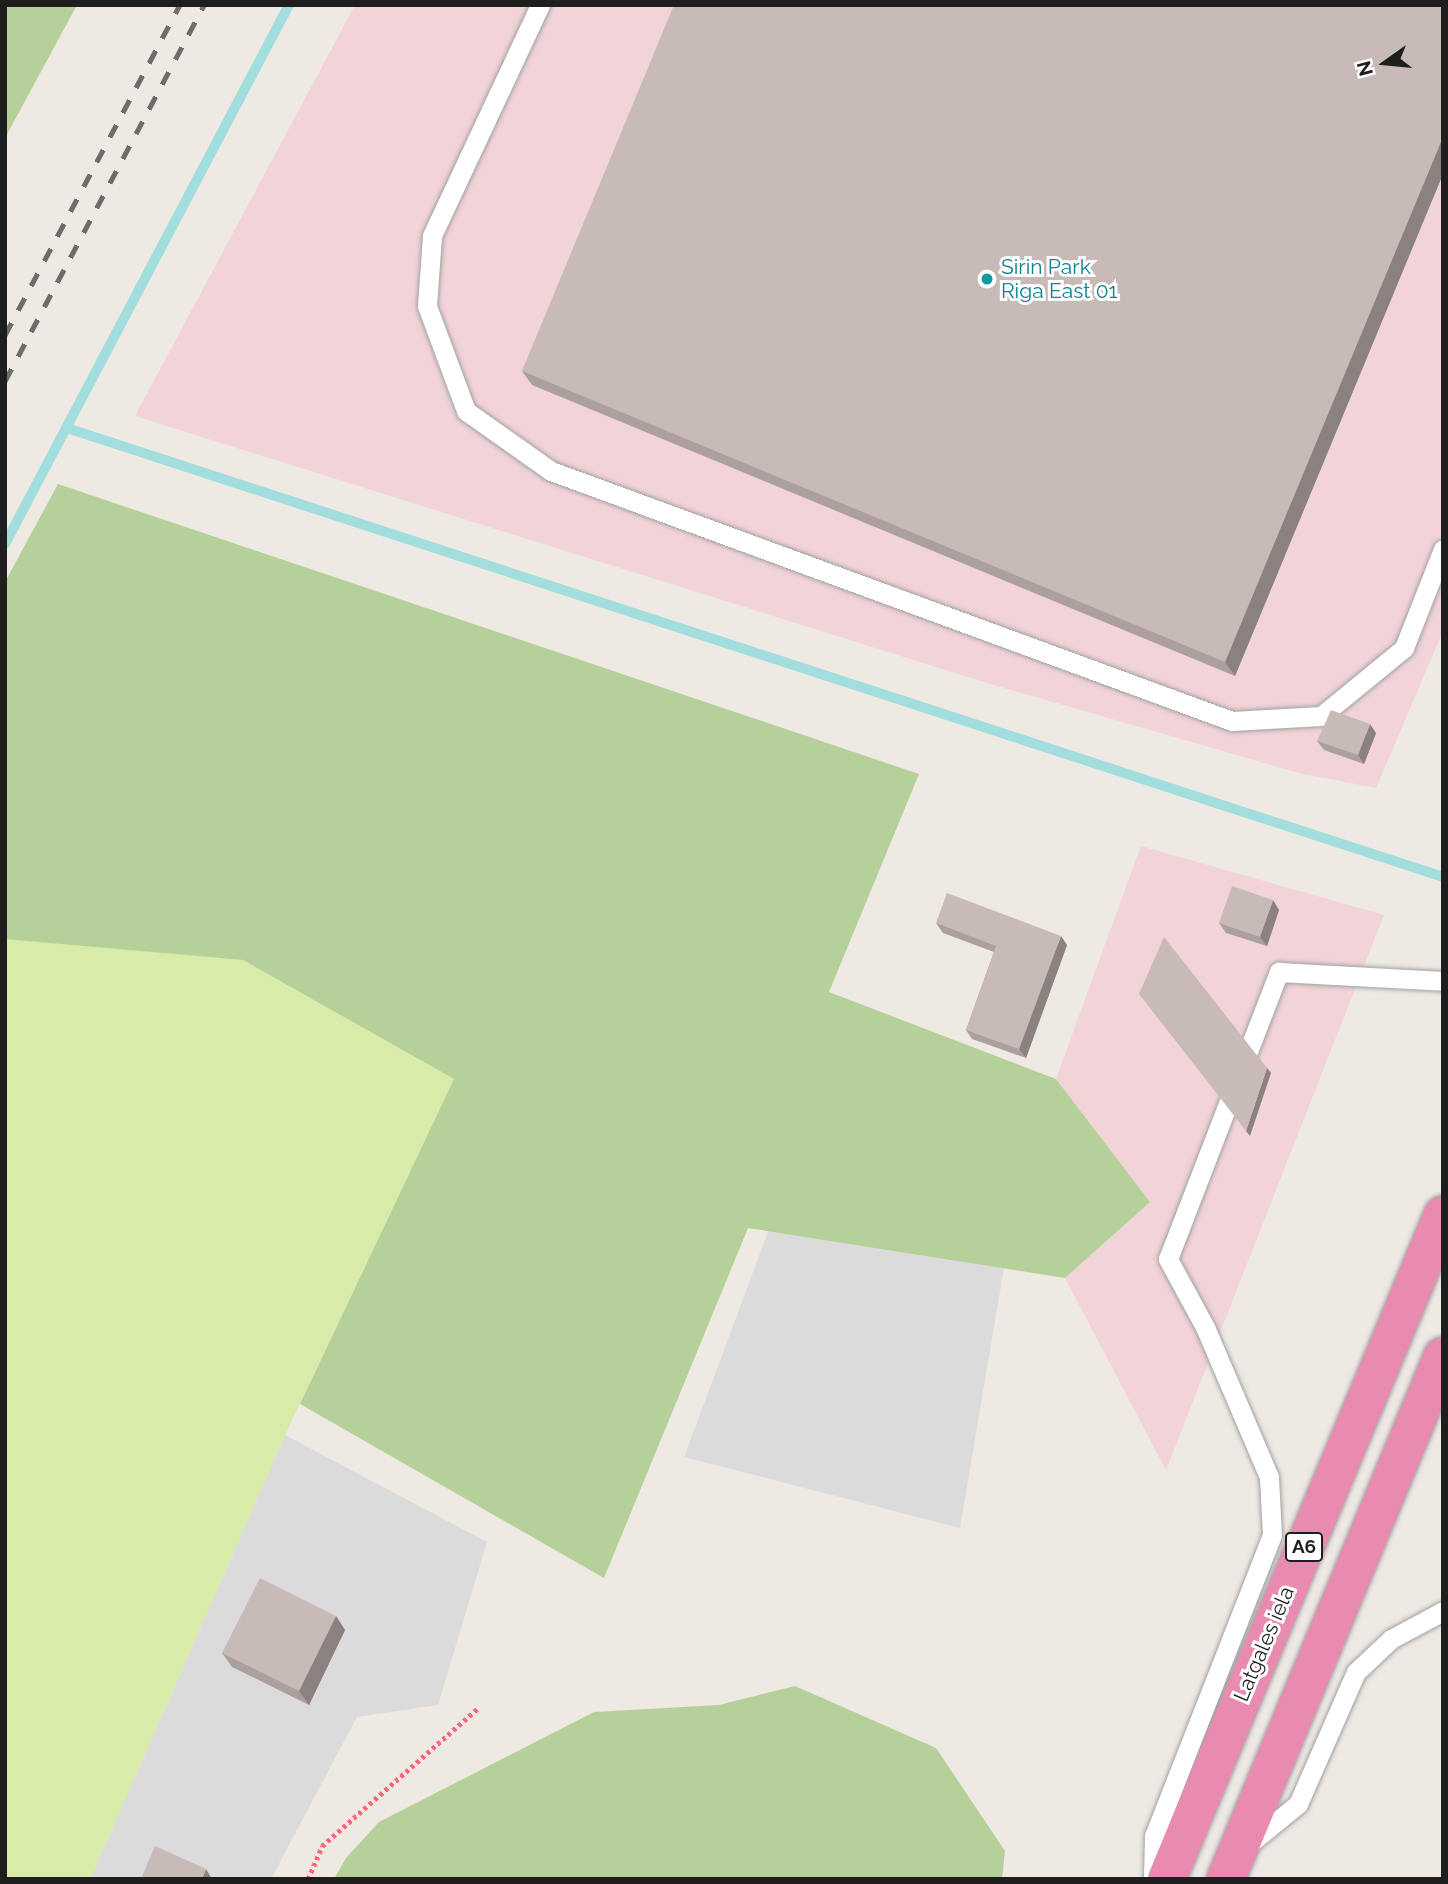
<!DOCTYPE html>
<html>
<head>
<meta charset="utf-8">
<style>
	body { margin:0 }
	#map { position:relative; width:1448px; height:1884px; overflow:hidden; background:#efe9e4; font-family:Raleway,sans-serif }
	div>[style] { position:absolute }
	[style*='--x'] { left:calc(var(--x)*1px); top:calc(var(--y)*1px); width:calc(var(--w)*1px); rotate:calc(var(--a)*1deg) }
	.residential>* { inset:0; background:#dcdbdb }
	.commercial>* { inset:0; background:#f1d3d8 }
	.grass>* { inset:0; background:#d8eba8 }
	.forest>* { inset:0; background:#b5d098 }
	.stream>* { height:10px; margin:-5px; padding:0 5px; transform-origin:5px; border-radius:5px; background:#a3dede }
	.path>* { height:4.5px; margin-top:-2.25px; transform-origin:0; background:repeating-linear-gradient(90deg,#fd6779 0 3.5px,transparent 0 7px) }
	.roads { filter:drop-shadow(0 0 2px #a2a2a2) drop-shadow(0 0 2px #a2a2a2) }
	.lane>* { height:19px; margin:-9.5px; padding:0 9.5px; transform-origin:9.5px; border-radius:9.5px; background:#fff }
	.highway>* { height:38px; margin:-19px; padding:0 19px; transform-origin:19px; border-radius:19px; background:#e98ab0 }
	.rail>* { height:5px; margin-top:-2.5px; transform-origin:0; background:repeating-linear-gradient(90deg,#6c6c6c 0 14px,transparent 0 28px) }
	.wall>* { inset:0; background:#aba09d }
	.shaded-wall>* { inset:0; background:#8b8280 }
	.building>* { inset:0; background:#c7bab7 }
	.dots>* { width:19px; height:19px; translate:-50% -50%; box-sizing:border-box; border:4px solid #fff; border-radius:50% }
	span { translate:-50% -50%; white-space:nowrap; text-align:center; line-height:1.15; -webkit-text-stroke:6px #fff; paint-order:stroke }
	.shield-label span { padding:2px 5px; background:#fff; border:2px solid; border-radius:5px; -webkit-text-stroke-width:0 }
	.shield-label { font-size:19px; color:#1e1e1e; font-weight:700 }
	.culture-label { font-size:21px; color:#0d838f }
	.left { translate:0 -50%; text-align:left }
	.street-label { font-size:21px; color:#1e1e1e }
	.frame { position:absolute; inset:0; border:7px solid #1e1e1e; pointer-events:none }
	.north { position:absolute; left:1350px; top:28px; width:70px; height:70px; -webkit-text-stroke:5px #fff; paint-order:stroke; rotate:255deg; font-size:19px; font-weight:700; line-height:28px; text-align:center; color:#1e1e1e }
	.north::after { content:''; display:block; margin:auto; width:24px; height:32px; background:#1e1e1e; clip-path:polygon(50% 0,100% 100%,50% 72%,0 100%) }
</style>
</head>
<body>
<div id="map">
	<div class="residential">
		<div style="clip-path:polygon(784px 1189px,1004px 1268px,960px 1528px,684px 1457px)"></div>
		<div style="clip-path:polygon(285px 1435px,487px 1542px,438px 1705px,357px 1717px,271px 1879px,90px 1879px)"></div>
	</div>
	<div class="commercial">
		<div style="clip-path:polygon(355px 5px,1443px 5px,1443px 631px,1376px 788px,1299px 773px,987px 683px,135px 416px)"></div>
		<div style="clip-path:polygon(1141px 846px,1384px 915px,1166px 1470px,1065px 1278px,1150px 1202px,1056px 1079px)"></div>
	</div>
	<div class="grass">
		<div style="clip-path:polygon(7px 938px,243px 960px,454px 1079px,285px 1435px,90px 1879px,5px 1879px)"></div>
	</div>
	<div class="forest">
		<div style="clip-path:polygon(8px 5px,77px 5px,5px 138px,5px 11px)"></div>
		<div style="clip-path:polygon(58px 484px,919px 774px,829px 992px,1056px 1079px,1150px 1202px,1065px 1278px,748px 1228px,604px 1578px,300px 1404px,454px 1079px,243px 960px,5px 939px,5px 582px)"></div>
		<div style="clip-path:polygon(795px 1686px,936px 1748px,1005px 1851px,1002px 1879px,334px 1879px,346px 1858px,379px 1822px,594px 1712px,719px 1705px)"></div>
	</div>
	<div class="stream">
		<div style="--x:67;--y:428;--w:1447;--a:18.07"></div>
		<div style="--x:5;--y:544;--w:609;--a:-62.22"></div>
	</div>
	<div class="path">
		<div style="--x:308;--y:1879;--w:36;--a:-67"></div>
		<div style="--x:322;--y:1846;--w:207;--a:-41.5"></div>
	</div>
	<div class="roads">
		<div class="lane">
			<div style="--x:540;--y:5;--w:255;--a:115.1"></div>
			<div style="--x:432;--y:236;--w:70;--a:94.1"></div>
			<div style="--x:427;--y:306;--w:112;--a:69.6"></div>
			<div style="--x:466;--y:411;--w:104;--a:35.2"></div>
			<div style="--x:551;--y:471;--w:725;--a:20.16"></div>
			<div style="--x:1232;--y:721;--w:89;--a:-3.2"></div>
			<div style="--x:1321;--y:716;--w:107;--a:-39.3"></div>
			<div style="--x:1404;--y:648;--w:106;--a:-68.5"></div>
			<div style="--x:1249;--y:1844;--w:63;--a:-39.2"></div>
			<div style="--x:1298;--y:1804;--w:144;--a:-66.3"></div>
			<div style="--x:1356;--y:1672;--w:48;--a:-43.3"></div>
			<div style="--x:1391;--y:1639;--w:59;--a:-28.3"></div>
			<div style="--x:1153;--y:1879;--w:43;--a:-88.7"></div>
			<div style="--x:1154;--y:1836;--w:323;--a:-68.6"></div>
			<div style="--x:1272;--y:1535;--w:58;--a:-93"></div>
			<div style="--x:1269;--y:1477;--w:161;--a:-113.1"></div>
			<div style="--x:1206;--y:1329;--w:80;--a:-118.5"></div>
			<div style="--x:1168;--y:1259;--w:308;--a:-68.9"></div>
			<div style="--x:1279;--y:972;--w:164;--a:3.1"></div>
		</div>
		<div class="highway">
			<div style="--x:1167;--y:1879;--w:719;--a:-67.43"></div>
			<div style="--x:1226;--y:1879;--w:566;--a:-67.47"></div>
		</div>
	</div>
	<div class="rail">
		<div style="--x:5;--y:335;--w:374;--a:-62.1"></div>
		<div style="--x:5;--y:381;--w:425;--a:-62.1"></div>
	</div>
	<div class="wall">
		<div style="clip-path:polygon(1443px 5px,1443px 174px,1235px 676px,532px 385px,522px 371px)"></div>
		<div style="clip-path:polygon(1376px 733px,1364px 764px,1324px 750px,1317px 741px)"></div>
		<div style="clip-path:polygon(1279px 910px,1267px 946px,1226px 933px,1219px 923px)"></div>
		<div style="clip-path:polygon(936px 923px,1067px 945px,1026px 1058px,972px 1039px,966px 1030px,994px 952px,943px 933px)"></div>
		<div style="clip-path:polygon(336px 1616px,345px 1630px,309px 1705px,232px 1667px,222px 1653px)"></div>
	</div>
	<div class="shaded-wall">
		<div style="clip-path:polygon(1443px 137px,1443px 174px,1235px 676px,1225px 662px)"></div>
		<div style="clip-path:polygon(1370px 724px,1376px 733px,1364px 764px,1358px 755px)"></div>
		<div style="clip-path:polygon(1273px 900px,1279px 910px,1267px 946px,1260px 937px)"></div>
		<div style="clip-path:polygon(1061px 936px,1067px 945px,1026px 1058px,1019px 1049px)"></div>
		<div style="clip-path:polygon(1267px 1068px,1271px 1073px,1250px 1136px,1246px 1131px)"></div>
		<div style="clip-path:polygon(336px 1616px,345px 1630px,309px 1705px,299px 1691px)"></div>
		<div style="clip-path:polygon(206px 1869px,212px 1879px,202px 1879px)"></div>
	</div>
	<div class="building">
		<div style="clip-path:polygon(674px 5px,1443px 5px,1443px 137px,1225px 662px,522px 371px)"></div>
		<div style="clip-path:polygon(1331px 710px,1370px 724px,1358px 755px,1317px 741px)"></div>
		<div style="clip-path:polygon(1232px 886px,1273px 900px,1260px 937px,1219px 923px)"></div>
		<div style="clip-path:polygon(947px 893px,1061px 936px,1019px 1049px,966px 1030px,996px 946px,936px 923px)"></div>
		<div style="clip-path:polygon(1164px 937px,1267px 1068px,1246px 1131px,1139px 994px)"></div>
		<div style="clip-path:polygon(260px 1578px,336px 1616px,299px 1691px,222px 1653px)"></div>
		<div style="clip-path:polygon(155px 1846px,206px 1869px,202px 1879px,141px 1879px)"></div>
	</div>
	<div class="dots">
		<div style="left:987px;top:279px;background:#0f9aa8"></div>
	</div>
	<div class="shield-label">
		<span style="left:1304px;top:1547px">A6</span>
	</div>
	<div class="culture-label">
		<span class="left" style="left:1001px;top:279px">Sirin Park<br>Riga East 01</span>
	</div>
	<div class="street-label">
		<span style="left:1264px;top:1644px;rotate:-67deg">Latgales iela</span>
	</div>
	<div class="frame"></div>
	<div class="north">N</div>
</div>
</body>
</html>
